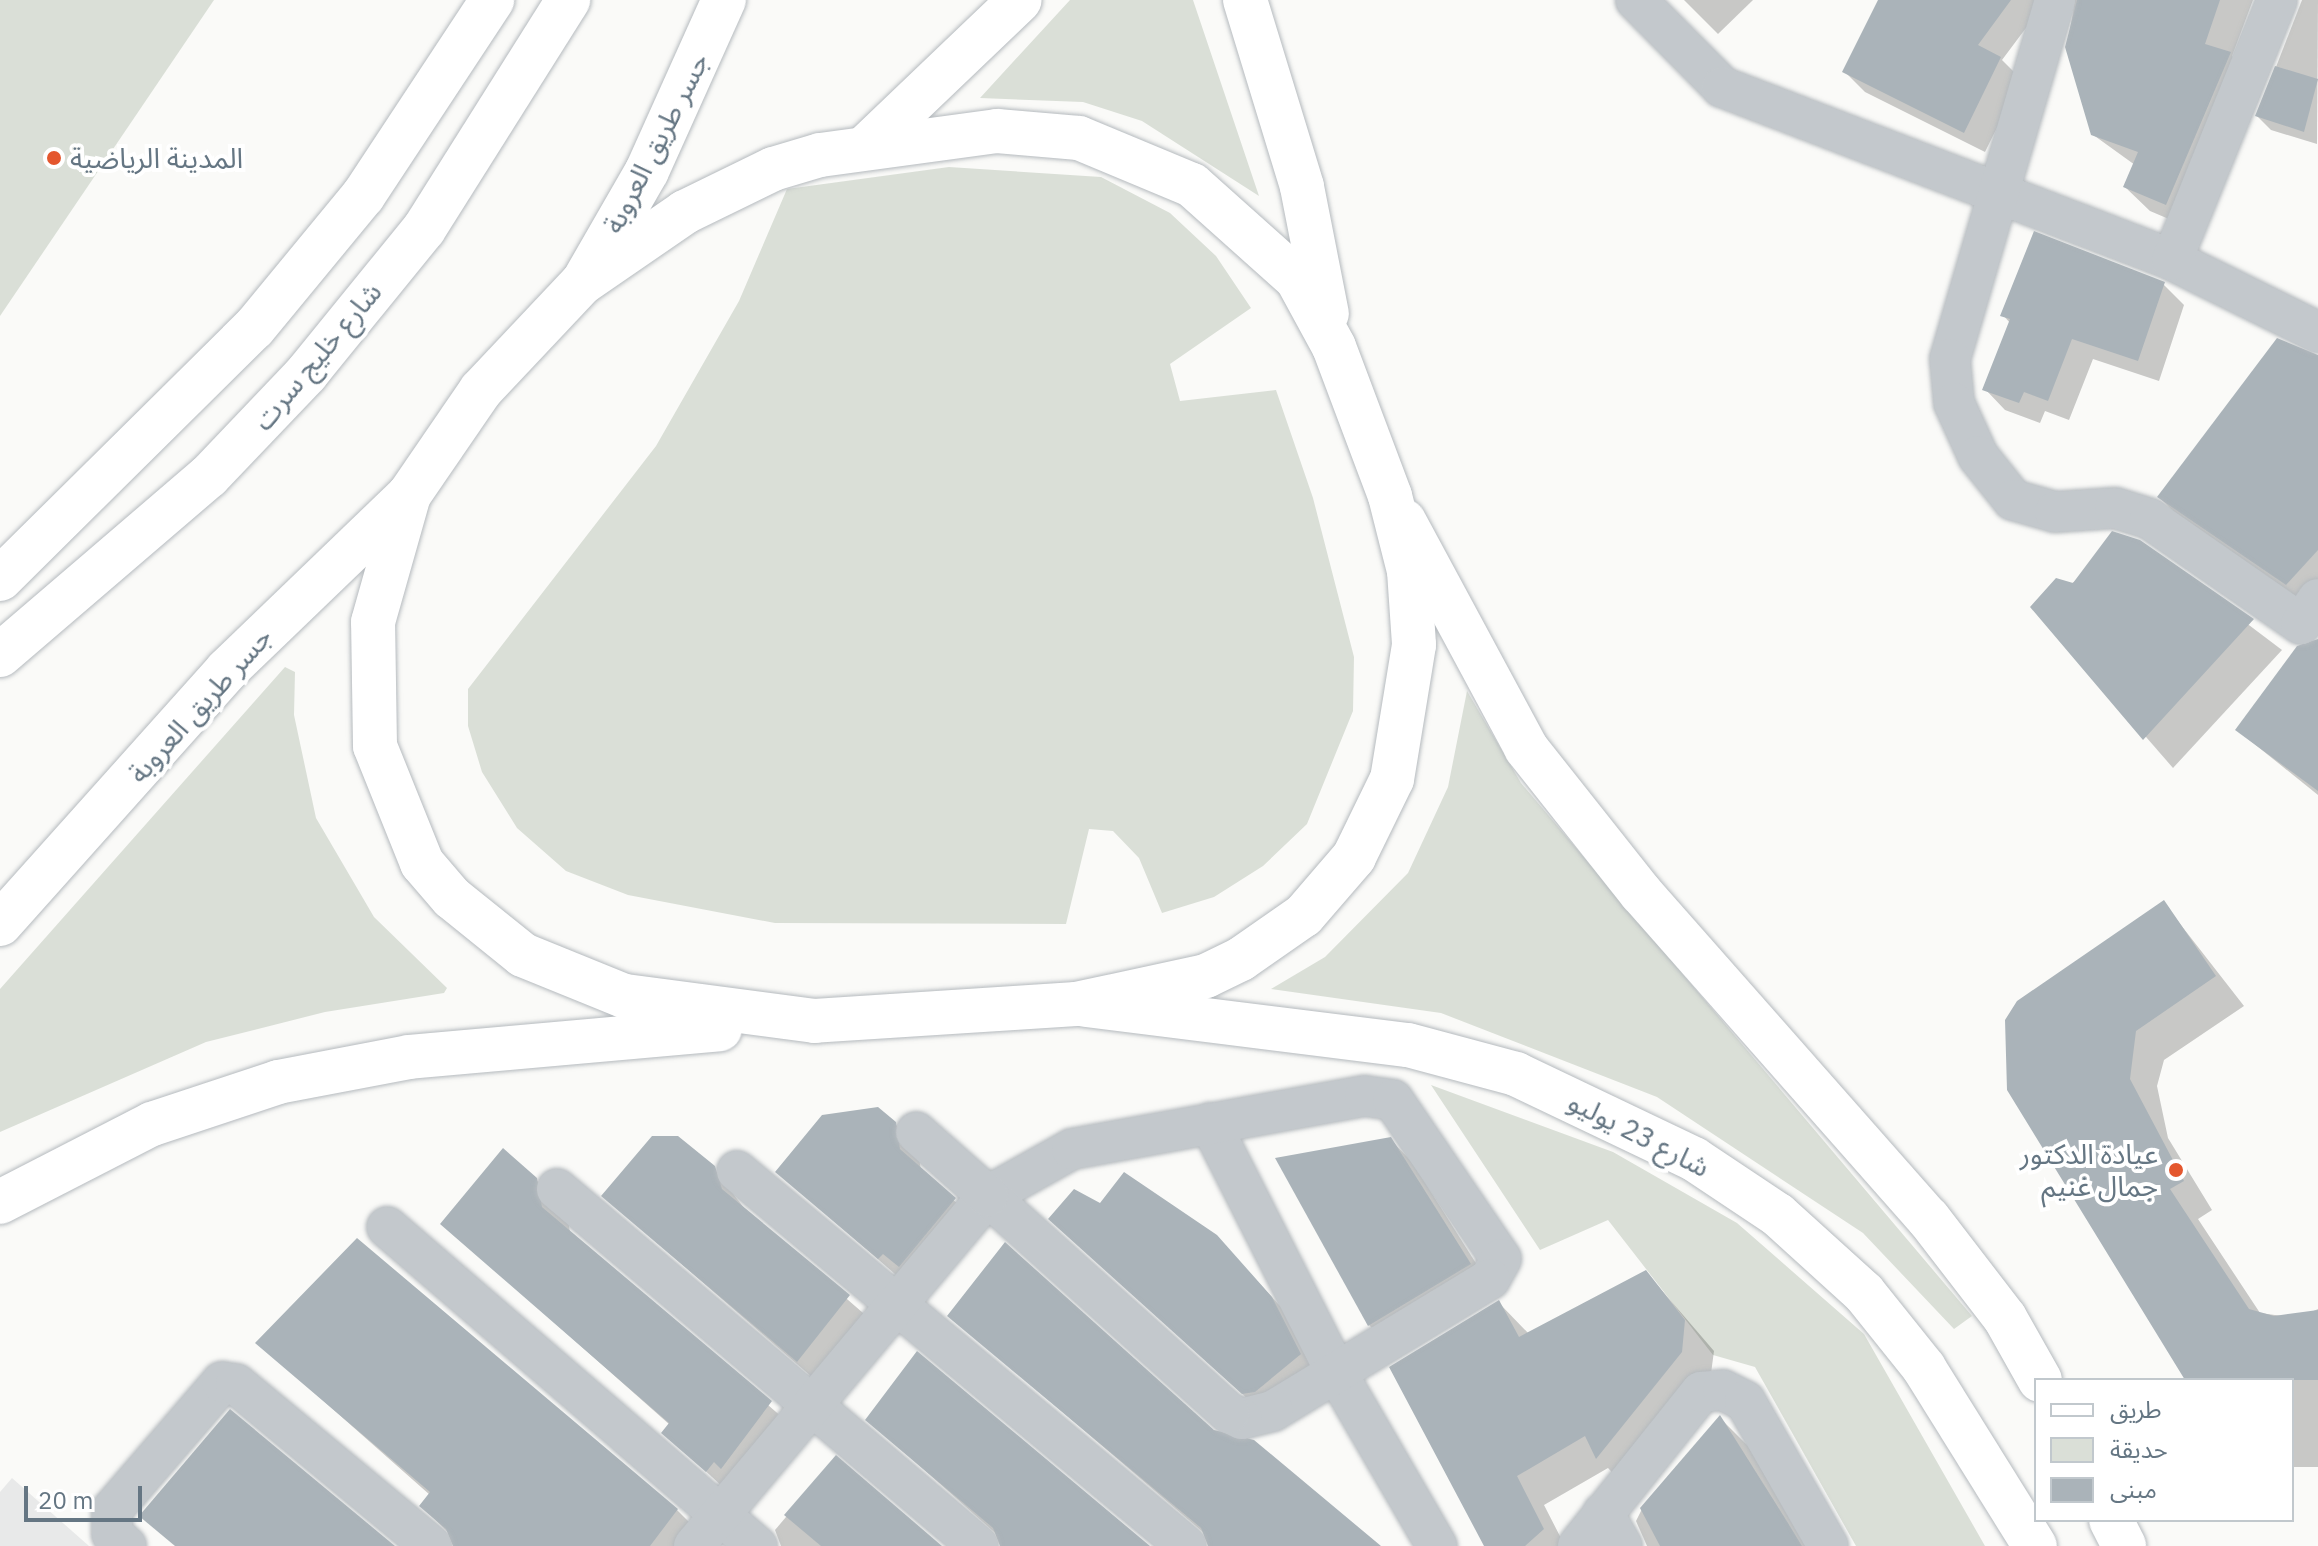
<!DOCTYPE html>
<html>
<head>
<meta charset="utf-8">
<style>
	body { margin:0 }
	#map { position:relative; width:2318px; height:1546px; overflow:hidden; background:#fafaf8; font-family:"IBM Plex Sans","Noto Sans Arabic",sans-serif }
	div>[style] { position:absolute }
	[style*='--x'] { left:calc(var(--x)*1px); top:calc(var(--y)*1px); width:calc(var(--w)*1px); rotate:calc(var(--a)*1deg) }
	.built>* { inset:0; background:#e8e9e9 }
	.green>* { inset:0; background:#dadfd7 }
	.shadow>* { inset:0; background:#0003 }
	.building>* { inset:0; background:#aab3b9 }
	.roads { filter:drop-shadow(0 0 2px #b5babe) drop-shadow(0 0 2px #b5babe) }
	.minor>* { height:40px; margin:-20px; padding:0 20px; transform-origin:20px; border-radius:20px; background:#c3c8cc }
	.major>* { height:44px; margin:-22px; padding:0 22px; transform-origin:22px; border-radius:22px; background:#fff }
	.highway>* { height:44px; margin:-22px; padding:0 22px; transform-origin:22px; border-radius:22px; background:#fff }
	.dots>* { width:22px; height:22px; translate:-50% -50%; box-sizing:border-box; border:4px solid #fff; border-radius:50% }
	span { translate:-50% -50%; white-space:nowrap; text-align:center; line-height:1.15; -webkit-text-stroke:8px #fff; paint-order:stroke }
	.street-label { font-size:28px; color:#657683 }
	.poi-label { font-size:28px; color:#657683 }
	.left { translate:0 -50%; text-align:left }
	.right { translate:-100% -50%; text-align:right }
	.legend { position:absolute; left:2034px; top:1378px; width:260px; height:144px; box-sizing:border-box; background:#fff; border:2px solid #c1c8cd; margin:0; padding:10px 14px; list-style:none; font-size:24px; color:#657683 }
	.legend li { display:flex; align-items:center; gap:16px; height:40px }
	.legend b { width:40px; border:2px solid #c1c8cd }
	.scale { position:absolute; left:24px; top:1486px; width:118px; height:36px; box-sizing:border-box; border:4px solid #657683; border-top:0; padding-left:10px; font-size:24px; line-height:28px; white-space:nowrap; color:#657683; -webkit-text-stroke:6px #fff; paint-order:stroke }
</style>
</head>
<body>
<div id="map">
	<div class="built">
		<div style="clip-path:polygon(12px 1478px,89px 1546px,0 1546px,0 1492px)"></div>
	</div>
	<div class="green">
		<div style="clip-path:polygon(0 0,214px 0,0 316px)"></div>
		<div style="clip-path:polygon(1070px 0,1193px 0,1259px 196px,1142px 121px,1083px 102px,980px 98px)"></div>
		<div style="clip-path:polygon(949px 167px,1101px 177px,1170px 213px,1216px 256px,1251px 308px,1170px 364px,1180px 401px,1276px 390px,1313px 498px,1354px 657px,1353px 711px,1307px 824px,1263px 866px,1214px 897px,1162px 913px,1139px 858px,1113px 831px,1089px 829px,1066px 924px,775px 923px,628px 895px,566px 871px,517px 828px,482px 772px,468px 726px,468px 689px,656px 446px,739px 301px,787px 189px)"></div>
		<div style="clip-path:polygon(285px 667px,295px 672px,294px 715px,316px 818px,374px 917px,447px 988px,444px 993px,325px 1012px,206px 1042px,0 1132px,0 989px)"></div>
		<div style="clip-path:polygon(1467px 691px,1521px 783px,1972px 1316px,1954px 1329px,1863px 1233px,1657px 1097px,1441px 1013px,1271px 989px,1325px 957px,1408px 873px,1448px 787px)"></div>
		<div style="clip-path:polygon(1431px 1085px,1613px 1152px,1737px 1223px,1864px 1334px,1985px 1546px,1856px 1546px,1755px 1367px,1713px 1355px,1608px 1220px,1540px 1250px)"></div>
	</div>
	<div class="shadow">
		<div style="clip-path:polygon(1684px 0,1753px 0,1718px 34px)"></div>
		<div style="clip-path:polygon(1880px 0,2047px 0,2002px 60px,2021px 79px,1985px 152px,1865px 92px,1844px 71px)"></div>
		<div style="clip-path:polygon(2075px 0,2253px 0,2232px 56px,2254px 78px,2190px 228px,2150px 211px,2125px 187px,2135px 165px,2092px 134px,2067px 47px)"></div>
		<div style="clip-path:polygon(2302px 0,2318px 0,2317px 144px,2271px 130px,2257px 116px)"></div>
		<div style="clip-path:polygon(2163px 284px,2184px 305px,2159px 381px,2093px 359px,2069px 420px,2045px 411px,2040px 423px,2005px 410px,1985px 389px,2010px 323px,2003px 315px)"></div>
		<div style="clip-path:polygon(2318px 356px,2318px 611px,2316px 613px,2188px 526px,2159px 497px)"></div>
		<div style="clip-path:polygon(2139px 542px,2282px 650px,2173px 768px,2033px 607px)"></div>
		<div style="clip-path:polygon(2318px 640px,2318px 795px,2237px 730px)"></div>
		<div style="clip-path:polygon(2163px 902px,2244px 1006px,2164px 1060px,2157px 1086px,2168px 1138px,2212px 1210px,2198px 1219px,2260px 1313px,2298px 1318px,2318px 1309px,2318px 1467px,2292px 1467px,2292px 1380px,2189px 1380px,2009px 1089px)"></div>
		<div style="clip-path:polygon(895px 1124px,917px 1147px,921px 1170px,977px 1222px,902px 1280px,777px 1172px)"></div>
		<div style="clip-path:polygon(1390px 1139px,1412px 1162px,1491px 1287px,1391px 1347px,1369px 1325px,1278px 1160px)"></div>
		<div style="clip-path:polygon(713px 1168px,748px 1213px,878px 1326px,827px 1390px,603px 1196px)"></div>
		<div style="clip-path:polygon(536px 1180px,566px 1209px,570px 1232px,799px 1432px,736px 1499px,664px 1433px,670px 1425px,443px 1224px)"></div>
		<div style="clip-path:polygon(1100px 1206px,1216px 1236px,1301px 1329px,1329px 1384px,1273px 1422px,1051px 1219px)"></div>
		<div style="clip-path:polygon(357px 1241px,677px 1510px,706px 1539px,701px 1546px,453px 1546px,454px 1538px,421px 1506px,430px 1495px,258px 1343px)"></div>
		<div style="clip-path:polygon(1646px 1272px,1714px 1351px,1710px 1381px,1626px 1487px,1608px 1468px,1544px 1505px,1565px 1546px,1486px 1546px,1499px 1303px,1529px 1334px)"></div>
		<div style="clip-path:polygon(950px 1316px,1213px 1432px,1378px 1546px,1209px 1546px,1210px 1538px)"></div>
		<div style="clip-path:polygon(1720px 1418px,1748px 1446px,1812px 1546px,1647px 1546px,1636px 1521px,1642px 1509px)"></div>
		<div style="clip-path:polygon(868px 1420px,1147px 1546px,1001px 1546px,1001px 1538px)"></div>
		<div style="clip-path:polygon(836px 1458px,939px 1546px,781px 1546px,775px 1530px)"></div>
	</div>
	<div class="building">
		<div style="clip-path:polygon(1878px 0,2011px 0,1978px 45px,2001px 57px,1964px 133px,1842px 72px)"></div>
		<div style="clip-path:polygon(2077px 0,2220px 0,2205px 44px,2231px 52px,2166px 205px,2123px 187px,2138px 152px,2091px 135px,2065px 47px)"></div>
		<div style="clip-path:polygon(2275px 66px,2318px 79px,2304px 132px,2255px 116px)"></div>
		<div style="clip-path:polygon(2034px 231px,2165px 282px,2138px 361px,2072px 339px,2048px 401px,2024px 392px,2019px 403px,1982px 390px,2010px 319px,2000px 316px)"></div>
		<div style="clip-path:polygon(2277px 338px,2318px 355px,2318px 550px,2286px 585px,2157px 497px)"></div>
		<div style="clip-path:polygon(2112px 531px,2140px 540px,2254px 619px,2143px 740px,2030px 607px,2056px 578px,2073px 583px)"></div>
		<div style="clip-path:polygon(2318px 639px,2318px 791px,2235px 730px,2297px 646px)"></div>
		<div style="clip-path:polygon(2164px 900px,2216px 976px,2136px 1031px,2130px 1079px,2184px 1181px,2170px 1189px,2249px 1309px,2274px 1316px,2318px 1310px,2318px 1380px,2185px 1380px,2007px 1090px,2005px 1020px,2017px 1001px)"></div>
		<div style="clip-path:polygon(878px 1107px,896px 1122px,900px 1149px,956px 1198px,899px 1267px,883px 1254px,878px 1259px,775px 1172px,822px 1115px)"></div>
		<div style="clip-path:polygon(652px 1136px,678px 1136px,715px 1166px,722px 1189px,850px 1295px,797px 1362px,601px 1196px)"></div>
		<div style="clip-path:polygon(1391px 1137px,1471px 1264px,1368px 1326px,1275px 1158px)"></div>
		<div style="clip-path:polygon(503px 1148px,537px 1178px,542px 1207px,772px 1401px,721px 1469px,714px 1462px,706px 1472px,661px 1433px,669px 1423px,440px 1224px)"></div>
		<div style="clip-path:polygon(1124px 1172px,1217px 1235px,1272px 1297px,1301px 1354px,1255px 1392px,1242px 1394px,1048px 1219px,1074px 1189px,1100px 1203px)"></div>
		<div style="clip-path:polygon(357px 1238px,678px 1509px,650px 1546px,453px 1546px,446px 1529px,419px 1506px,430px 1492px,255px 1343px)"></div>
		<div style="clip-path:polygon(1005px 1242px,1214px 1430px,1254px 1440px,1381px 1546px,1208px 1546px,1201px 1528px,947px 1316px)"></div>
		<div style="clip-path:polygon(1646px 1270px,1685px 1320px,1682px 1352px,1596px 1459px,1585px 1436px,1517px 1476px,1544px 1529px,1525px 1546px,1484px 1546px,1389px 1367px,1499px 1300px,1519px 1337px)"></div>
		<div style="clip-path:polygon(917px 1351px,1150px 1546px,1000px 1546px,993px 1528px,865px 1420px)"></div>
		<div style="clip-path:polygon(230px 1409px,395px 1546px,175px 1546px,139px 1516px)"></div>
		<div style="clip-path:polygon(1720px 1415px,1788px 1523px,1802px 1546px,1660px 1546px,1640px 1508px)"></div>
		<div style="clip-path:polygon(836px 1455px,942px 1546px,821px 1546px,784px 1515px)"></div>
	</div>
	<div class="roads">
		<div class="minor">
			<div style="--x:1636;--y:0;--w:122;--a:45.3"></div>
			<div style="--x:1722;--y:87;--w:482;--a:21"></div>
			<div style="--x:2172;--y:260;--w:163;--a:26.3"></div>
			<div style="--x:2055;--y:0;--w:374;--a:106.3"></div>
			<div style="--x:1950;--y:359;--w:44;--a:84.8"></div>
			<div style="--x:1954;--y:403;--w:58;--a:65.6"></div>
			<div style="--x:1978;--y:456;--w:56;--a:51.5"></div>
			<div style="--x:2013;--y:500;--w:44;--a:15.9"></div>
			<div style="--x:2055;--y:512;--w:60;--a:-3.8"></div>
			<div style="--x:2115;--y:508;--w:37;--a:17"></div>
			<div style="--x:2150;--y:519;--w:184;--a:34.8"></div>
			<div style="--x:2301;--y:624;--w:30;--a:-56"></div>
			<div style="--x:2172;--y:260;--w:280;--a:-68"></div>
			<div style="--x:1210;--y:1123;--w:279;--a:63.2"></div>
			<div style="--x:1336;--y:1372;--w:201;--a:59.9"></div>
			<div style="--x:737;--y:1171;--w:585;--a:39.87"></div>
			<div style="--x:557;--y:1189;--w:552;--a:40.3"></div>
			<div style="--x:387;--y:1227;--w:489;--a:40.8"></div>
			<div style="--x:1603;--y:1513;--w:38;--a:60"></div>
			<div style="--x:126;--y:1546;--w:18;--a:-139"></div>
			<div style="--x:112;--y:1534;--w:24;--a:-90"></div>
			<div style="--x:112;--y:1510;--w:169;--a:-49.3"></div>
			<div style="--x:222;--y:1382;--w:14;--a:8"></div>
			<div style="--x:236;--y:1384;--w:254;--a:39.7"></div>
			<div style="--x:694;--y:1546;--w:457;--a:-50"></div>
			<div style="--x:988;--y:1196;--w:96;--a:-29.2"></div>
			<div style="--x:1072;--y:1149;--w:298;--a:-10.3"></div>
			<div style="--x:1365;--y:1096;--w:28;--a:8"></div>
			<div style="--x:1393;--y:1100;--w:192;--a:55.8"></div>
			<div style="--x:1501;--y:1259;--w:23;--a:119"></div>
			<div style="--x:1490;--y:1279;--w:254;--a:148.7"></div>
			<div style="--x:1273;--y:1411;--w:32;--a:166"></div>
			<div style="--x:1242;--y:1419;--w:14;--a:-155"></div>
			<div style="--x:1229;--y:1413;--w:324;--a:-138"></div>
			<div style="--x:988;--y:1196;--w:96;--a:-138.4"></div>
			<div style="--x:1578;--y:1546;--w:197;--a:-51.4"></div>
			<div style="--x:1701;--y:1392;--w:22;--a:-5"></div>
			<div style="--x:1723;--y:1390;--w:25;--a:27"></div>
			<div style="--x:1745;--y:1401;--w:167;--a:60.2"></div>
		</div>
		<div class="major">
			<div style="--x:867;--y:146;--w:211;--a:-43.7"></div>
			<div style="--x:1404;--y:521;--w:258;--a:61.7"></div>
			<div style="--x:1526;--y:748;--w:185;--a:51.6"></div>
			<div style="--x:1641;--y:893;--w:434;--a:48.6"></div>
			<div style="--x:1928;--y:1218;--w:126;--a:52.4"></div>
			<div style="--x:2005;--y:1318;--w:71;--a:60.6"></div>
			<div style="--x:0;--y:579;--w:357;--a:-44.7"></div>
			<div style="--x:254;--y:328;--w:171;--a:-50.5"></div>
			<div style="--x:363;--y:196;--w:235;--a:-56.6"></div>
			<div style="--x:0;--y:655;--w:275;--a:-40.6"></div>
			<div style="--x:209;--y:476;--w:141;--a:-46.4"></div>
			<div style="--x:306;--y:374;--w:187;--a:-50.9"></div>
			<div style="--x:424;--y:229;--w:271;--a:-57.8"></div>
			<div style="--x:1086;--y:1005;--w:324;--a:7.1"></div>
			<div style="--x:1408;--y:1045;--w:112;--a:15"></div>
			<div style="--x:1516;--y:1074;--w:197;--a:25.5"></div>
			<div style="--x:1694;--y:1159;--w:101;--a:33.7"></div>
			<div style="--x:1778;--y:1215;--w:116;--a:42.2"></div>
			<div style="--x:1864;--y:1293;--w:96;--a:51.3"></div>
			<div style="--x:1924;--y:1368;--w:210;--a:58.1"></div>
			<div style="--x:2111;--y:1520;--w:29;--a:63"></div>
		</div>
		<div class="highway">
			<div style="--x:1245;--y:0;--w:195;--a:73"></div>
			<div style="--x:1302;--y:187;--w:129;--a:78.9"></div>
			<div style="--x:997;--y:131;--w:82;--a:4.9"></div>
			<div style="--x:1079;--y:138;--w:122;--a:22.6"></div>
			<div style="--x:1192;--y:185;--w:141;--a:41.8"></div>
			<div style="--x:1297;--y:279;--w:77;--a:61.4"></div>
			<div style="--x:1334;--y:347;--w:159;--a:69.4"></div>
			<div style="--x:1390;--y:496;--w:77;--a:75.8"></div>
			<div style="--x:1409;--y:571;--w:74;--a:86.1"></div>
			<div style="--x:1414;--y:645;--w:136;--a:99.3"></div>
			<div style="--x:1392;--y:779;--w:87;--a:116"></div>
			<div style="--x:1354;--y:857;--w:77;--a:130.8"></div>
			<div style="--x:1304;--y:915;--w:77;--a:145.1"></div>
			<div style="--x:1241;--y:959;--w:39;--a:154"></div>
			<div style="--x:1206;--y:976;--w:133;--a:167.8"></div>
			<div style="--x:1076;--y:1004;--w:262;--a:176.3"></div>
			<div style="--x:815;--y:1021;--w:193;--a:-172.5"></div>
			<div style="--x:624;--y:996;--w:109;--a:-157.9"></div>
			<div style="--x:523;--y:955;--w:91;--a:-141.2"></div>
			<div style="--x:452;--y:898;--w:46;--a:-130.6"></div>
			<div style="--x:422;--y:863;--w:126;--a:-111.9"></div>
			<div style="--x:375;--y:746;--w:124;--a:-90.9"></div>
			<div style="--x:373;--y:622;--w:132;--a:-74.2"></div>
			<div style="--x:409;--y:495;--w:127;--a:-55.6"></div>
			<div style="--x:481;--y:390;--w:147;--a:-46.7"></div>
			<div style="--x:582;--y:283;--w:125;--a:-34.6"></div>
			<div style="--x:685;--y:212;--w:98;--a:-26"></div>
			<div style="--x:773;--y:169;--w:49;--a:-16.6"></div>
			<div style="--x:820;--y:155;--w:179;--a:-7.7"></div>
			<div style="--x:586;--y:277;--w:122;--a:-60.1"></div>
			<div style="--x:647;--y:171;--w:188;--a:-65.8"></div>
			<div style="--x:0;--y:924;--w:341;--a:-48.2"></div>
			<div style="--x:227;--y:670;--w:252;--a:-43.9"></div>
			<div style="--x:0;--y:1202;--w:171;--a:-27.2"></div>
			<div style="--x:152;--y:1124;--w:133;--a:-18.4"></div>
			<div style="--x:278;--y:1082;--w:133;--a:-10.8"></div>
			<div style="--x:409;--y:1057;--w:312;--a:-5.1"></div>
		</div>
	</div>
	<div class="dots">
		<div style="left:54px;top:158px;background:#e4572e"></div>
		<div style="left:2176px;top:1170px;background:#e4572e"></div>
	</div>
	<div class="street-label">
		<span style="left:656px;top:143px;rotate:-63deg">جسر طريق العروبة</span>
		<span style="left:317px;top:356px;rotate:-50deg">شارع خليج سرت</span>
		<span style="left:200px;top:705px;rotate:-48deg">جسر طريق العروبة</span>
		<span style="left:1639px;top:1134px;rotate:27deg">شارع 23 يوليو</span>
	</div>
	<div class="poi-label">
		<span class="left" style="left:70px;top:158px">المدينة الرياضية</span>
		<span class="right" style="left:2158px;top:1170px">عيادة الدكتور<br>جمال غنيم</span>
	</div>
	<ul class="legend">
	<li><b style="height:10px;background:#fff"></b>طريق</li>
	<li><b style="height:22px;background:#dadfd7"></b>حديقة</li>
	<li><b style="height:22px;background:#aab3b9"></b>مبنى</li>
	</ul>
	<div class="scale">20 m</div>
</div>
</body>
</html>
